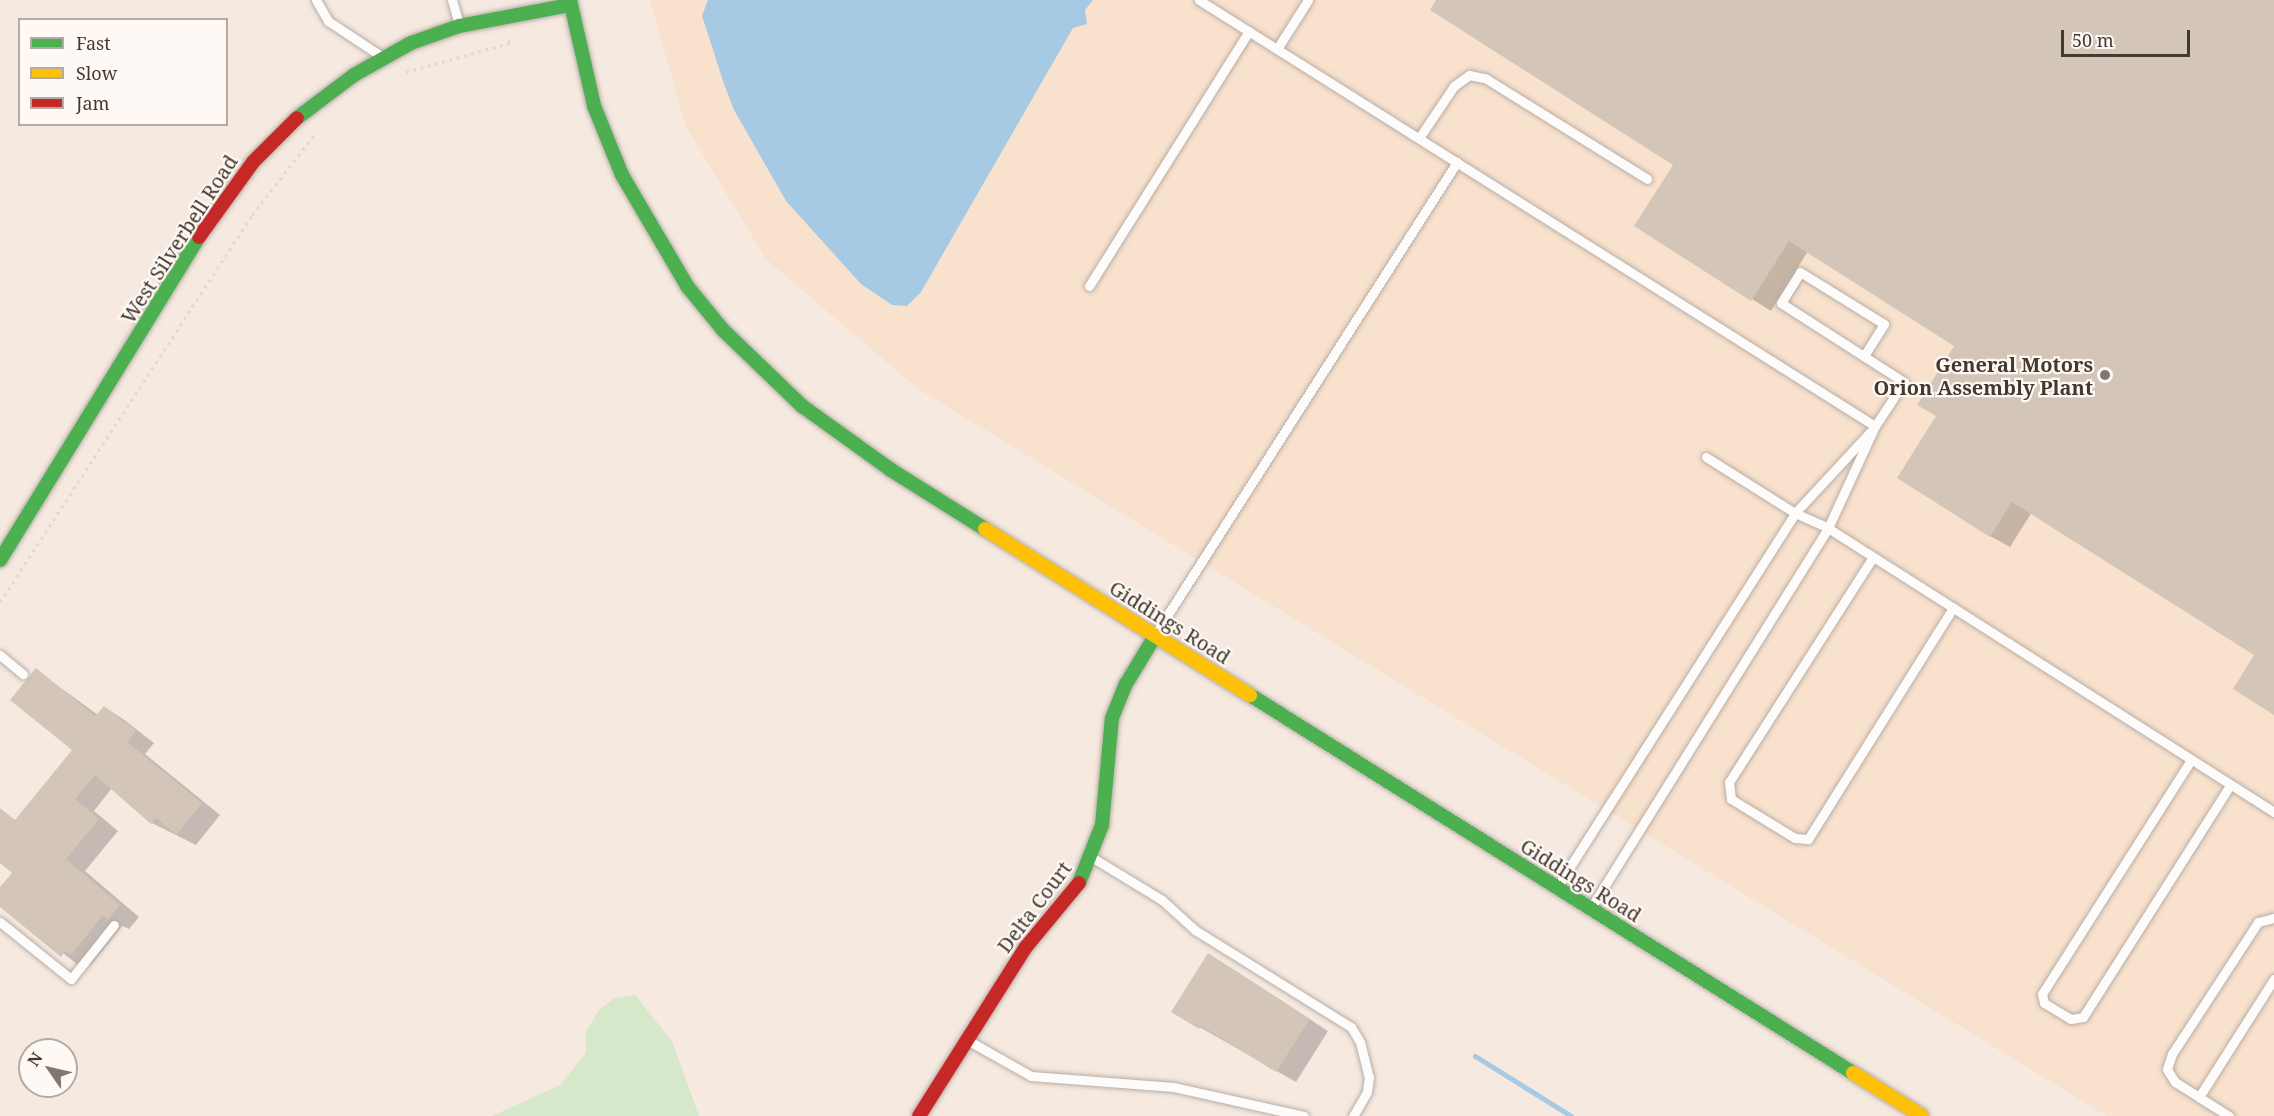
<!DOCTYPE html>
<html>
<head>
<meta charset="utf-8">
<style>
	body { margin:0 }
	#map { position:relative; width:2274px; height:1116px; overflow:hidden; background:#f5e9e0; font-family:"Noto Serif",serif }
	div>[style] { position:absolute }
	[style*='--x'] { left:calc(var(--x)*1px); top:calc(var(--y)*1px); width:calc(var(--w)*1px); rotate:calc(var(--a)*1deg) }
	.built>* { inset:0; background:#f8e1cd }
	.green>* { inset:0; background:#d6e8ca }
	.water>* { inset:0; background:#a7cae4 }
	.shadow>* { inset:0; background:#0003 }
	.stream>* { height:5px; margin:-2.5px; padding:0 2.5px; transform-origin:2.5px; border-radius:2.5px; background:#a7cae4 }
	.building>* { inset:0; background:#d3c5b8 }
	.path>* { height:3px; margin-top:-1.5px; transform-origin:0; background:repeating-linear-gradient(90deg,#dddad7 0 3px,transparent 0 7.5px) }
	.roads { filter:drop-shadow(0 0 2px #b8aea6) drop-shadow(0 0 2px #b8aea6) }
	.lane>* { height:9px; margin:-4.5px; padding:0 4.5px; transform-origin:4.5px; border-radius:4.5px; background:#fefcfa }
	.fast>* { height:14px; margin:-7px; padding:0 7px; transform-origin:7px; border-radius:7px; background:#4caf50 }
	.slow>* { height:14px; margin:-7px; padding:0 7px; transform-origin:7px; border-radius:7px; background:#ffc107 }
	.jam>* { height:14px; margin:-7px; padding:0 7px; transform-origin:7px; border-radius:7px; background:#c62828 }
	.dots>* { width:16px; height:16px; translate:-50% -50%; box-sizing:border-box; border:3px solid #fef9f4; border-radius:50% }
	span { translate:-50% -50%; white-space:nowrap; text-align:center; line-height:1.15; -webkit-text-stroke:4.5px #fef9f4; paint-order:stroke }
	.street-label { font-size:20px; color:#433930 }
	.poi-label { font-size:20px; color:#433930; font-weight:700 }
	.right { translate:-100% -50%; text-align:right }
	.legend { position:absolute; left:18px; top:18px; width:210px; height:108px; box-sizing:border-box; background:#fef9f4; border:2px solid #b3aca6; margin:0; padding:8px 10px; list-style:none; font-size:18px; color:#433930 }
	.legend li { display:flex; align-items:center; gap:12px; height:30px }
	.legend b { width:30px; border:2px solid #b3aca6 }
	.north { position:absolute; left:18px; top:1038px; width:60px; height:60px; box-sizing:border-box; background:#fef9f4; border:2px solid #b3aca6; border-radius:50%; rotate:304deg; font-size:16px; font-weight:700; line-height:24px; text-align:center; color:#433930 }
	.north::after { content:''; display:block; margin:auto; width:21px; height:27px; background:#81776e; clip-path:polygon(50% 0,100% 100%,50% 72%,0 100%) }
	.scale { position:absolute; left:2061px; top:30px; width:129px; height:27px; box-sizing:border-box; border:3px solid #433930; border-top:0; padding-left:8px; font-size:18px; line-height:21px; white-space:nowrap; color:#433930; -webkit-text-stroke:4px #fef9f4; paint-order:stroke }
</style>
</head>
<body>
<div id="map">
	<div class="built">
		<div style="clip-path:polygon(650px 0,2274px 0,2274px 1116px,2107px 1116px,917px 388px,766px 259px,686px 127px)"></div>
	</div>
	<div class="green">
		<div style="clip-path:polygon(635px 995px,672px 1041px,699px 1116px,492px 1116px,560px 1085px,586px 1053px,586px 1031px,600px 1009px,615px 998px)"></div>
	</div>
	<div class="water">
		<div style="clip-path:polygon(708px 0,1093px 0,1085px 10px,1087px 24px,1073px 28px,921px 292px,907px 306px,892px 305px,861px 284px,786px 201px,734px 110px,724px 84px,702px 16px)"></div>
	</div>
	<div class="shadow">
		<div style="clip-path:polygon(1438px 0,2274px 0,2274px 713px,2256px 655px,2032px 512px,2010px 547px,1990px 536px,1938px 416px,1957px 345px,1808px 251px,1771px 311px,1752px 299px,1675px 164px)"></div>
		<div style="clip-path:polygon(36px 670px,98px 715px,104px 707px,123px 719px,154px 743px,145px 754px,220px 815px,196px 845px,152px 823px,112px 788px,94px 811px,118px 831px,85px 871px,139px 917px,129px 929px,122px 926px,91px 965px,85px 962px,81px 967px,0 905px,0 889px,14px 873px,0 861px,0 821px,6px 814px,16px 821px,74px 750px)"></div>
		<div style="clip-path:polygon(1228px 966px,1328px 1031px,1296px 1082px,1173px 1012px)"></div>
	</div>
	<div class="stream">
		<div style="--x:1475;--y:1056;--w:113;--a:32"></div>
	</div>
	<div class="building">
		<div style="clip-path:polygon(1436px 0,2274px 0,2274px 715px,2233px 689px,2254px 655px,2012px 502px,1990px 537px,1897px 478px,1936px 416px,1917px 405px,1954px 346px,1789px 241px,1751px 301px,1634px 226px,1673px 165px,1430px 10px)"></div>
		<div style="clip-path:polygon(36px 668px,95px 716px,104px 706px,136px 731px,127px 742px,202px 803px,176px 835px,156px 818px,151px 824px,95px 775px,75px 799px,99px 819px,66px 859px,120px 905px,108px 920px,103px 915px,71px 955px,66px 951px,61px 957px,0 907px,0 887px,12px 873px,0 863px,0 808px,15px 820px,72px 750px,10px 700px)"></div>
		<div style="clip-path:polygon(1208px 953px,1310px 1019px,1276px 1072px,1201px 1026px,1199px 1029px,1171px 1012px)"></div>
	</div>
	<div class="path">
		<div style="--x:406;--y:72;--w:107;--a:-15.7"></div>
		<div style="--x:509;--y:43;--w:6;--a:-99"></div>
		<div style="--x:0;--y:602;--w:462;--a:-56.9"></div>
		<div style="--x:252;--y:215;--w:103;--a:-52.1"></div>
	</div>
	<div class="roads">
		<div class="lane">
			<div style="--x:316;--y:0;--w:24;--a:60"></div>
			<div style="--x:328;--y:21;--w:64;--a:33.4"></div>
			<div style="--x:452;--y:0;--w:25;--a:74"></div>
			<div style="--x:1199;--y:0;--w:799;--a:32.22"></div>
			<div style="--x:1277;--y:49;--w:58;--a:-57.7"></div>
			<div style="--x:1419;--y:138;--w:63;--a:-56.1"></div>
			<div style="--x:1454;--y:86;--w:19;--a:-36"></div>
			<div style="--x:1469;--y:75;--w:16;--a:11"></div>
			<div style="--x:1485;--y:78;--w:191;--a:31.9"></div>
			<div style="--x:1089;--y:286;--w:301;--a:-57.9"></div>
			<div style="--x:1706;--y:457;--w:105;--a:32.2"></div>
			<div style="--x:1795;--y:513;--w:36;--a:24"></div>
			<div style="--x:1828;--y:528;--w:529;--a:32.49"></div>
			<div style="--x:1873;--y:557;--w:267;--a:122.6"></div>
			<div style="--x:1729;--y:782;--w:17;--a:83"></div>
			<div style="--x:1731;--y:799;--w:75;--a:31.4"></div>
			<div style="--x:1795;--y:838;--w:13;--a:4"></div>
			<div style="--x:1808;--y:839;--w:273;--a:-57.9"></div>
			<div style="--x:1156;--y:633;--w:559;--a:-57.42"></div>
			<div style="--x:0;--y:655;--w:30;--a:40"></div>
			<div style="--x:2191;--y:760;--w:277;--a:122.5"></div>
			<div style="--x:2042;--y:994;--w:9;--a:77"></div>
			<div style="--x:2044;--y:1003;--w:31;--a:31"></div>
			<div style="--x:2071;--y:1019;--w:12;--a:-9"></div>
			<div style="--x:2083;--y:1017;--w:275;--a:-57.6"></div>
			<div style="--x:1093;--y:858;--w:81;--a:31.3"></div>
			<div style="--x:1162;--y:900;--w:45;--a:42.3"></div>
			<div style="--x:1195;--y:930;--w:184;--a:31.9"></div>
			<div style="--x:1351;--y:1027;--w:17;--a:59"></div>
			<div style="--x:1360;--y:1042;--w:36;--a:76"></div>
			<div style="--x:1369;--y:1077;--w:15;--a:98"></div>
			<div style="--x:1367;--y:1092;--w:28;--a:120"></div>
			<div style="--x:1557;--y:887;--w:443;--a:-57.5"></div>
			<div style="--x:1795;--y:513;--w:110;--a:-47.2"></div>
			<div style="--x:1592;--y:906;--w:446;--a:-58"></div>
			<div style="--x:1828;--y:528;--w:112;--a:-65.3"></div>
			<div style="--x:1875;--y:426;--w:53;--a:-56.6"></div>
			<div style="--x:1904;--y:382;--w:146;--a:-147.3"></div>
			<div style="--x:1781;--y:303;--w:36;--a:-58"></div>
			<div style="--x:1800;--y:272;--w:99;--a:31.8"></div>
			<div style="--x:1884;--y:324;--w:38;--a:122"></div>
			<div style="--x:0;--y:922;--w:91;--a:38.8"></div>
			<div style="--x:71;--y:979;--w:69;--a:-51.5"></div>
			<div style="--x:969;--y:1041;--w:71;--a:29.4"></div>
			<div style="--x:1031;--y:1076;--w:143;--a:4.4"></div>
			<div style="--x:1174;--y:1087;--w:133;--a:12.6"></div>
			<div style="--x:2199;--y:1097;--w:28;--a:-148"></div>
			<div style="--x:2175;--y:1082;--w:15;--a:-122"></div>
			<div style="--x:2167;--y:1069;--w:16;--a:-72"></div>
			<div style="--x:2172;--y:1054;--w:158;--a:-56.9"></div>
			<div style="--x:2258;--y:922;--w:16;--a:-14"></div>
			<div style="--x:2229;--y:1116;--w:36;--a:-148"></div>
			<div style="--x:2199;--y:1097;--w:140;--a:-57.6"></div>
		</div>
		<div class="fast">
			<div style="--x:570;--y:0;--w:109;--a:77.2"></div>
			<div style="--x:594;--y:106;--w:74;--a:67.9"></div>
			<div style="--x:622;--y:175;--w:129;--a:59.6"></div>
			<div style="--x:687;--y:286;--w:57;--a:50.7"></div>
			<div style="--x:723;--y:330;--w:110;--a:43.9"></div>
			<div style="--x:802;--y:406;--w:110;--a:35.7"></div>
			<div style="--x:891;--y:470;--w:111;--a:32.1"></div>
			<div style="--x:297;--y:118;--w:71;--a:-37"></div>
			<div style="--x:354;--y:75;--w:65;--a:-29.3"></div>
			<div style="--x:411;--y:43;--w:51;--a:-19.5"></div>
			<div style="--x:459;--y:26;--w:113;--a:-10.7"></div>
			<div style="--x:0;--y:560;--w:379;--a:-58.4"></div>
			<div style="--x:1250;--y:695;--w:712;--a:32.08"></div>
			<div style="--x:1079;--y:883;--w:62;--a:-68.4"></div>
			<div style="--x:1102;--y:825;--w:107;--a:-84.7"></div>
			<div style="--x:1112;--y:718;--w:37;--a:-68"></div>
			<div style="--x:1126;--y:684;--w:56;--a:-58.9"></div>
		</div>
		<div class="slow">
			<div style="--x:985;--y:529;--w:313;--a:32.1"></div>
			<div style="--x:1853;--y:1073;--w:81;--a:31.9"></div>
		</div>
		<div class="jam">
			<div style="--x:199;--y:237;--w:92;--a:-54.2"></div>
			<div style="--x:253;--y:162;--w:62;--a:-45"></div>
			<div style="--x:919;--y:1116;--w:200;--a:-57.7"></div>
			<div style="--x:1026;--y:947;--w:83;--a:-50.4"></div>
		</div>
	</div>
	<div class="dots">
		<div style="left:2105px;top:375px;background:#81776e"></div>
	</div>
	<div class="street-label">
		<span style="left:179px;top:239px;rotate:-57deg">West Silverbell Road</span>
		<span style="left:1170px;top:622px;rotate:32deg">Giddings Road</span>
		<span style="left:1581px;top:880px;rotate:32deg">Giddings Road</span>
		<span style="left:1034px;top:907px;rotate:-53deg">Delta Court</span>
	</div>
	<div class="poi-label">
		<span class="right" style="left:2093px;top:376px">General Motors<br>Orion Assembly Plant</span>
	</div>
	<ul class="legend">
	<li><b style="height:8px;background:#4caf50"></b>Fast</li>
	<li><b style="height:8px;background:#ffc107"></b>Slow</li>
	<li><b style="height:8px;background:#c62828"></b>Jam</li>
	</ul>
	<div class="north">N</div>
	<div class="scale">50 m</div>
</div>
</body>
</html>
